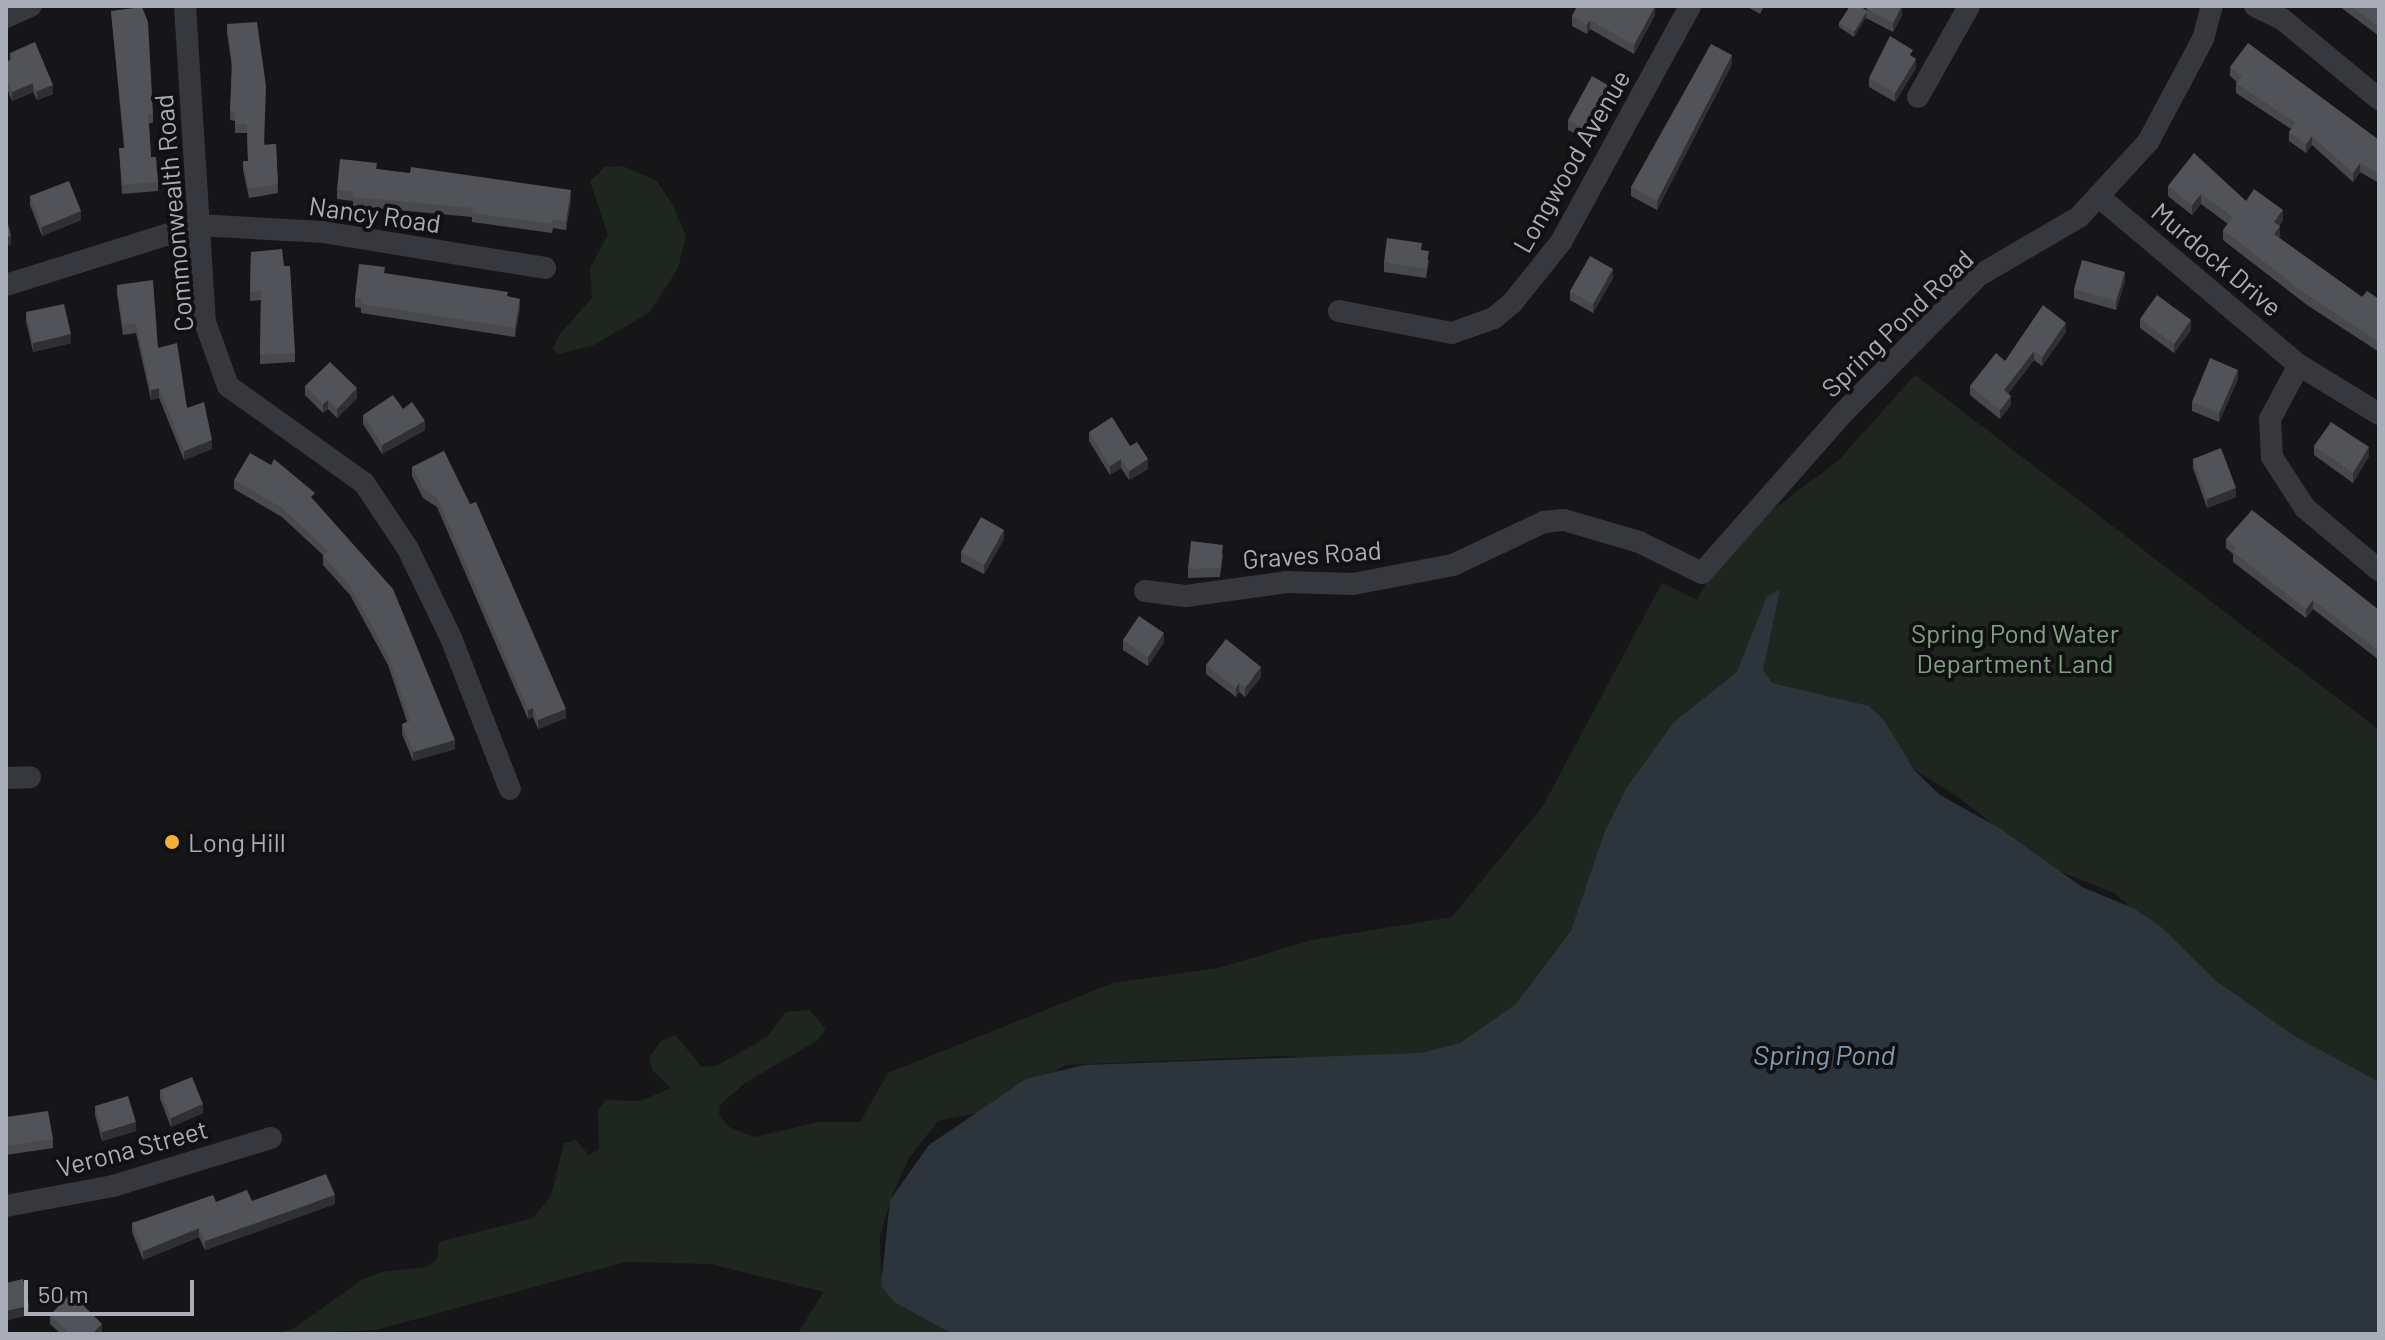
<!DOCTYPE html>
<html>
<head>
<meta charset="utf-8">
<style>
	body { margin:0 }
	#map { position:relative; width:2385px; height:1340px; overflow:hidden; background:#161618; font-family:Barlow,sans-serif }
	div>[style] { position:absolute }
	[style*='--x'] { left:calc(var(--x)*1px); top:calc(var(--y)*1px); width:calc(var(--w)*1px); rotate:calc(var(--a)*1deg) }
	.green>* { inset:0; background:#1e261f }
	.water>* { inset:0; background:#2c353c }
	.minor>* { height:22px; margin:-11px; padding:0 11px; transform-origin:11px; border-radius:11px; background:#37383d }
	.wall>* { inset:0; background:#47494d }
	.shaded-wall>* { inset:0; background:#2f3033 }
	.building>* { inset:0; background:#525359 }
	.dots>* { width:22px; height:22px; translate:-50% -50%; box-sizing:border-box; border:4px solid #111113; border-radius:50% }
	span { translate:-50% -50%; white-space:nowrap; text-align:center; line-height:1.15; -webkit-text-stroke:8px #111113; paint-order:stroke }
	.street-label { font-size:26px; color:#a8adb8 }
	.park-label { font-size:26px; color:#7fa381 }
	.poi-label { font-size:26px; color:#a8adb8 }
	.left { translate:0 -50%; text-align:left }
	.water-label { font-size:28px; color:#7f9bb3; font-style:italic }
	.frame { position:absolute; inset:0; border:8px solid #a8adb8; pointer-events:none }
	.scale { position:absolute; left:24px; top:1280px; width:170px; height:36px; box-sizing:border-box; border:4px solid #a8adb8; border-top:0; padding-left:10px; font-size:24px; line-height:28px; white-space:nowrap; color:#a8adb8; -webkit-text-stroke:6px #111113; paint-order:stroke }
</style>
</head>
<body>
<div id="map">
	<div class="green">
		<div style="clip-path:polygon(623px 166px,657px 181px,673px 206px,686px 236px,678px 268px,650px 312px,592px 346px,558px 354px,553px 349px,559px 335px,592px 298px,590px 268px,608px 235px,590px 181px,605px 167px)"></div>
		<div style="clip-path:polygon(1915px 375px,2379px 730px,2379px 1095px,2226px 990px,2114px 893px,2041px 864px,1960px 798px,1908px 766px,1570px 983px,1442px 1052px,1367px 1061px,1281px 1056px,1066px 1065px,983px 1112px,938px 1121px,909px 1158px,892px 1195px,880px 1236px,881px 1272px,884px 1280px,965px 1334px,797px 1334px,824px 1292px,711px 1264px,625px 1262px,376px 1330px,276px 1334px,295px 1328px,361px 1280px,381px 1272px,426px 1267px,437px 1259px,439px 1242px,533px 1218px,551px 1196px,564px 1143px,576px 1140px,589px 1155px,599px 1149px,598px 1110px,605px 1100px,640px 1101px,671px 1088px,653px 1071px,649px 1058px,660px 1042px,675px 1035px,702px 1067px,718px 1065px,767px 1037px,786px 1012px,810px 1010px,826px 1029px,818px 1040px,745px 1083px,720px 1105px,719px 1114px,729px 1127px,754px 1137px,818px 1122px,860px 1122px,888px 1073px,1113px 983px,1218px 968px,1312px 940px,1452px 917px,1543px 806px,1662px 583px,1697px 600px,1728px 543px,1838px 461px)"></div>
	</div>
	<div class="water">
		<div style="clip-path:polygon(1780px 590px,1763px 670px,1772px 683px,1869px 706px,1884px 720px,1914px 770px,1940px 795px,2001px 829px,2082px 887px,2133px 908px,2160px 926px,2216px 981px,2296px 1037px,2379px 1082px,2379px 1334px,953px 1334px,894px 1302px,881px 1286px,890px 1200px,929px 1145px,1026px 1079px,1084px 1065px,1421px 1053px,1460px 1043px,1516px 1004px,1571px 931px,1605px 831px,1627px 787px,1674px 722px,1737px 672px,1767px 596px)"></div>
	</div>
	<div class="minor">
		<div style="--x:185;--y:6;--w:317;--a:86.4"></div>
		<div style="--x:205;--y:322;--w:68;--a:70.2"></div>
		<div style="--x:228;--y:386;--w:167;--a:35.5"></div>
		<div style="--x:364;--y:483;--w:79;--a:56.3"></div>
		<div style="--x:408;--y:549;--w:99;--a:64.2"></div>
		<div style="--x:451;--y:638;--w:162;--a:68.7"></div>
		<div style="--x:2255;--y:6;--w:30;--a:26"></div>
		<div style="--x:2282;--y:19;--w:126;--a:39.5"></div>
		<div style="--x:6;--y:17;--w:27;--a:-24"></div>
		<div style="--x:1918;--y:97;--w:104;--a:-60.7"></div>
		<div style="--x:2098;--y:196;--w:263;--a:40.1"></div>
		<div style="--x:2299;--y:365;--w:94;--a:31.5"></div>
		<div style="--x:6;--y:285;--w:200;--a:-17.4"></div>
		<div style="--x:197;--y:225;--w:126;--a:3.2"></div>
		<div style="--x:323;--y:232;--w:225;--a:9.2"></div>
		<div style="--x:1339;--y:311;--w:115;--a:11"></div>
		<div style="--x:1452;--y:333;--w:45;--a:-19.7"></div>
		<div style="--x:1494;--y:318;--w:23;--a:-40"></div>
		<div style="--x:1512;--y:303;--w:78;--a:-51.2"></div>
		<div style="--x:1561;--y:242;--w:269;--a:-61.3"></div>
		<div style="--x:2299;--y:365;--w:61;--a:118.2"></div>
		<div style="--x:2270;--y:419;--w:38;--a:87"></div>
		<div style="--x:2272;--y:457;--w:61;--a:57.1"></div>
		<div style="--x:2305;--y:508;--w:97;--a:40"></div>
		<div style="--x:1145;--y:591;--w:41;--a:7"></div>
		<div style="--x:1186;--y:596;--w:102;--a:-7.9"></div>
		<div style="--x:1287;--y:582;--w:66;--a:1.7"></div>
		<div style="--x:1353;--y:584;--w:102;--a:-10.8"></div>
		<div style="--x:1453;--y:565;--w:101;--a:-25.3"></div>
		<div style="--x:1544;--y:522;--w:20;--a:-6"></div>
		<div style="--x:1564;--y:520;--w:78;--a:16.3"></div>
		<div style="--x:1639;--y:542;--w:70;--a:26.2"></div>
		<div style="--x:1702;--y:573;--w:215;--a:-48.6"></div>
		<div style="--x:1844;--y:412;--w:191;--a:-45.4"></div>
		<div style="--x:1978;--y:276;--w:117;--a:-30.3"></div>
		<div style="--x:2079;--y:217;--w:102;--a:-47.4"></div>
		<div style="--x:2148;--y:142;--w:117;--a:-61.9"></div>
		<div style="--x:2203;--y:39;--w:34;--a:-75"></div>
		<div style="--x:6;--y:778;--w:24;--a:-2"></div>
		<div style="--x:6;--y:1206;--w:109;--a:-10.6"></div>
		<div style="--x:113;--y:1186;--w:165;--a:-16.9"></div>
	</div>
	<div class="wall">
		<div style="clip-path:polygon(1573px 6px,1655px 6px,1655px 15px,1634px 54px,1590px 29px,1587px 34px,1572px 26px,1572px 16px,1576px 8px)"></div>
		<div style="clip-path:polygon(1746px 6px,1764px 6px,1760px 14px)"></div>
		<div style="clip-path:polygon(2339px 6px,2379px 6px,2379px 36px)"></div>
		<div style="clip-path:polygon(1866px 10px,1902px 15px,1893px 32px,1866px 18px,1866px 17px,1854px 37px,1839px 27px,1839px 23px)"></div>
		<div style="clip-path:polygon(111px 11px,153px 114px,153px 123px,149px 123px,151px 157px,158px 182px,158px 191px,122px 194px,119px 148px,124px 148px)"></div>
		<div style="clip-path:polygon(227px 24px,265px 145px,276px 144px,278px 193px,249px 198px,243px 170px,243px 161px,248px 161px,247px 133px,235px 133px,235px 121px,230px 120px,232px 68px,227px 33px)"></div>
		<div style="clip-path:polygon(10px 53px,53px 94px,37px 100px,33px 92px,12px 101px,6px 86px,6px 62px,10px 60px)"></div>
		<div style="clip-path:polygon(1913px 57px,1916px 68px,1895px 102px,1869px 87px,1869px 78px)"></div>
		<div style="clip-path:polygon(1732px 64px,1657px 210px,1631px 196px,1631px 187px)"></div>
		<div style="clip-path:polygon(2230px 67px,2379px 140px,2379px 183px,2360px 172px,2353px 182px,2312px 145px,2306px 153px,2289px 141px,2289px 132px,2291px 129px,2236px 93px,2236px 83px,2237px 82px,2230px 76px)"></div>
		<div style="clip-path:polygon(1611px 96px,1587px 140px,1568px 130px,1568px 120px)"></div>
		<div style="clip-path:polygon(377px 169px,571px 199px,566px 230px,553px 228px,552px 233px,472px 222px,472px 217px,353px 206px,353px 201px,337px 199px,337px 190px)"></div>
		<div style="clip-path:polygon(2168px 186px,2246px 201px,2283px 220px,2279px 226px,2279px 238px,2362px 297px,2379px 299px,2379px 352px,2307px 305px,2223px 240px,2223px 230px,2228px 224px,2201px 204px,2192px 215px,2168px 196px)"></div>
		<div style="clip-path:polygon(30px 196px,81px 220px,42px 236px,30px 205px)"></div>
		<div style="clip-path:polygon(251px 252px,284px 266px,295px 353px,295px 362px,260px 364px,261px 300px,250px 301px)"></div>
		<div style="clip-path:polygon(1429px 260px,1426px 278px,1384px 272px,1384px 262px)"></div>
		<div style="clip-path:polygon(385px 274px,508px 297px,520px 308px,515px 337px,361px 313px,361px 308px,355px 307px,355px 298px)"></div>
		<div style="clip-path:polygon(1613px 278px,1593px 313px,1570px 300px,1570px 291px)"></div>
		<div style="clip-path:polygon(2125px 281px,2116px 310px,2074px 298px,2074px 289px)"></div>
		<div style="clip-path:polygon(117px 285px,158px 348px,187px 408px,212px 449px,184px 460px,159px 398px,151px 400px,136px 333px,123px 335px,117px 294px)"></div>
		<div style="clip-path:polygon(26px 312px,71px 343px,33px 352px,26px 321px)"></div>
		<div style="clip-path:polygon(2140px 319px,2191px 330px,2174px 353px,2140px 328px)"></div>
		<div style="clip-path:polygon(2066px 332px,2042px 366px,2034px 360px,2008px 394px,2011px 405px,2000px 419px,1970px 395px,1970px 386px,2005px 361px)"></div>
		<div style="clip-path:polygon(2238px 379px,2219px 422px,2192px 411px,2192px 402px)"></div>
		<div style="clip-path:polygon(305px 386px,357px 398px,337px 418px,328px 409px,323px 413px,305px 395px)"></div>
		<div style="clip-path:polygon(403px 409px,425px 430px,382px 454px,363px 424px,363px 415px)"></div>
		<div style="clip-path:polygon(1089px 432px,1130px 446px,1148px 469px,1129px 480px,1121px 468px,1110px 475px,1089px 441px)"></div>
		<div style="clip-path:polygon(2314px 446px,2369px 456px,2353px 483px,2314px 455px)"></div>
		<div style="clip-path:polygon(444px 451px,566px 718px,538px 729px,533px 717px,528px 719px,437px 507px,423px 498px,412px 476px,412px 467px)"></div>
		<div style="clip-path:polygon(2193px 459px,2236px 497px,2207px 508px,2193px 468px)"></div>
		<div style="clip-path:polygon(234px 480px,315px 501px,455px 749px,413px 761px,402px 734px,402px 724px,407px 722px,388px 665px,350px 595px,323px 565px,323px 555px,282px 517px,234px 489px)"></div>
		<div style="clip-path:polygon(1004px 539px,984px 574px,961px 562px,961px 552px)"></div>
		<div style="clip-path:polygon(2226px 539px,2379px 610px,2379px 660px,2313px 609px,2306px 618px,2233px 562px,2233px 554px,2226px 548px)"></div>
		<div style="clip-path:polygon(1223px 554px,1220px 577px,1188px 578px,1188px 569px)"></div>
		<div style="clip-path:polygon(1123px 640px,1164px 642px,1148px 666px,1123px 650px)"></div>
		<div style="clip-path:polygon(1206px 665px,1261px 677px,1245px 697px,1239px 692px,1236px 697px,1206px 674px)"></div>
		<div style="clip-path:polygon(160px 1090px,203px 1113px,171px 1127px,160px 1099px)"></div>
		<div style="clip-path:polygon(95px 1106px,136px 1131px,102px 1141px,95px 1115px)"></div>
		<div style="clip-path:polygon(6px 1117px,53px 1139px,53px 1148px,6px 1155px)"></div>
		<div style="clip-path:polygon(252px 1201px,335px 1204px,205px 1250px,199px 1237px,143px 1260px,132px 1232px,132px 1223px,216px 1202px)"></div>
		<div style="clip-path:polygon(50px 1315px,102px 1333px,101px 1334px,61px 1334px,50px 1324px)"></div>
	</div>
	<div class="shaded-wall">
		<div style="clip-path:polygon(1655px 6px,1655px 15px,1634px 54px,1634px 45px)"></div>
		<div style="clip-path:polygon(1902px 6px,1902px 15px,1893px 32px,1893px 23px)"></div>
		<div style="clip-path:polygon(1866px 12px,1866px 17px,1854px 37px,1854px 32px)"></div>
		<div style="clip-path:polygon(1590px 20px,1590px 29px,1587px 34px,1587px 25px)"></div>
		<div style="clip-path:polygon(1732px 55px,1732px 64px,1657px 210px,1657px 201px)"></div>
		<div style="clip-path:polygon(1916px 59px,1916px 68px,1895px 102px,1895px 93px)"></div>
		<div style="clip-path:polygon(33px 83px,33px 92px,12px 101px,12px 92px)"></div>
		<div style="clip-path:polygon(53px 85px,53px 94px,37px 100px,37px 91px)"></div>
		<div style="clip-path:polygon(1611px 87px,1611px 96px,1587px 140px,1587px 131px)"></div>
		<div style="clip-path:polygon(2312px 136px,2312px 145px,2306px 153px,2306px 144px)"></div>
		<div style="clip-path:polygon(2360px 163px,2360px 172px,2353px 182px,2353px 173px)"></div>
		<div style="clip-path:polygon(571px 190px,571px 199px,566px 230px,566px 221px)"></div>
		<div style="clip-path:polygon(2201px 194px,2201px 204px,2192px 215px,2192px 205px)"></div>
		<div style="clip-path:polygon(2283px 210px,2283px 220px,2274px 232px,2274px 222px)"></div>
		<div style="clip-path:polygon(81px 211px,81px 220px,42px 236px,42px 227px)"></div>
		<div style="clip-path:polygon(2280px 226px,2280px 236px,2274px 244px,2274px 234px)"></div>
		<div style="clip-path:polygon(11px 236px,11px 245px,6px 246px,6px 237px)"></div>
		<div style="clip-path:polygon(1613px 269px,1613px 278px,1593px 313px,1593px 304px)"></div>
		<div style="clip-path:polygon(2125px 272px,2125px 281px,2116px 310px,2116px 301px)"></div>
		<div style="clip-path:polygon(520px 299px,520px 308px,515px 337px,515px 328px)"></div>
		<div style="clip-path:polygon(2191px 320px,2191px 330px,2174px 353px,2174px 344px)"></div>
		<div style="clip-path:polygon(2066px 323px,2066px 332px,2042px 366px,2042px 357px)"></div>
		<div style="clip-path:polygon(71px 334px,71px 343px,33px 352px,33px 343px)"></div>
		<div style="clip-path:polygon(2034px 351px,2034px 360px,2004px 399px,2004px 390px)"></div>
		<div style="clip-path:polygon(2238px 370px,2238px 379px,2219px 422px,2219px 413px)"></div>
		<div style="clip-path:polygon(159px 388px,159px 398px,151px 400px,151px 390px)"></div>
		<div style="clip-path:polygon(357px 388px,357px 398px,337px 418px,337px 409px)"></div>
		<div style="clip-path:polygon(2011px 396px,2011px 405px,2000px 419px,2000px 410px)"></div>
		<div style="clip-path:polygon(328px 400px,328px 409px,323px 413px,323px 404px)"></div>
		<div style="clip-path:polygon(425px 421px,425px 430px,382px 454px,382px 445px)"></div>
		<div style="clip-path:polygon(212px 440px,212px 449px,184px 460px,184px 451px)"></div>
		<div style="clip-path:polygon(2369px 447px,2369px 456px,2353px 483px,2353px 473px)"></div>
		<div style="clip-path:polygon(1121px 459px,1121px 468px,1110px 475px,1110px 466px)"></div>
		<div style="clip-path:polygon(1148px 459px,1148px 469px,1129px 480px,1129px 471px)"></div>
		<div style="clip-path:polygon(2236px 488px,2236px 497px,2207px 508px,2207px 499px)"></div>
		<div style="clip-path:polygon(1004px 530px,1004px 539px,984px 574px,984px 565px)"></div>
		<div style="clip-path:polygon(2313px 600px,2313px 609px,2306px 618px,2306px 609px)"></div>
		<div style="clip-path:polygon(1164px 633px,1164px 642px,1148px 666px,1148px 657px)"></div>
		<div style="clip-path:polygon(1261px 667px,1261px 677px,1245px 697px,1245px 688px)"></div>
		<div style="clip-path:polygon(1239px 683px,1239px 692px,1236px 697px,1236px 688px)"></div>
		<div style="clip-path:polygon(533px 708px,533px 717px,528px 719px,528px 710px)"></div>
		<div style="clip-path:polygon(566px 709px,566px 718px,538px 729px,538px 720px)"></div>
		<div style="clip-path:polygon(455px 740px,455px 749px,413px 761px,413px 752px)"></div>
		<div style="clip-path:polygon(203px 1104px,203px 1113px,171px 1127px,171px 1118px)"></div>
		<div style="clip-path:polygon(136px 1122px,136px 1131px,102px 1141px,102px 1132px)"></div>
		<div style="clip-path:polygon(335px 1195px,335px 1204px,205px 1250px,205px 1241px)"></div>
		<div style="clip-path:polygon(199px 1228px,199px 1237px,143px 1260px,143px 1251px)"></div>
		<div style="clip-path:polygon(29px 1306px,29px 1315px,6px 1321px,6px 1311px)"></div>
		<div style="clip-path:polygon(102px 1324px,102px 1333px,101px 1334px,92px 1334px)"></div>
	</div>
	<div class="building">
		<div style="clip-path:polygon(1578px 6px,1655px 6px,1634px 45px,1590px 20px,1587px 25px,1572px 16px)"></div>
		<div style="clip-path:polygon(1850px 6px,1860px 6px,1867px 11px,1854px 32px,1839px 23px)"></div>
		<div style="clip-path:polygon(1868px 6px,1902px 6px,1893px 23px,1866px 9px)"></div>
		<div style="clip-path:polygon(2351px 6px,2379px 6px,2379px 27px)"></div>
		<div style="clip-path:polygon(142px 7px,148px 22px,153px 114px,148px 114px,151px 157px,156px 157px,158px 182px,122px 185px,119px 148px,125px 148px,111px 11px)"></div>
		<div style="clip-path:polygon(257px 22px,266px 86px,264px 145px,276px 144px,278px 184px,249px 189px,243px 161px,248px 161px,247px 124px,235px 124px,235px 112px,230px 111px,232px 61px,227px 24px)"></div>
		<div style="clip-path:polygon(1890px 36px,1913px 50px,1910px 55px,1916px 59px,1895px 93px,1869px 78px)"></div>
		<div style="clip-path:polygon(35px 42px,53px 85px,37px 91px,33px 83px,12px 92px,6px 77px,6px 62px,13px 59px,10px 53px)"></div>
		<div style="clip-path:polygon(2248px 43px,2379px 140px,2379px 174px,2360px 163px,2353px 173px,2312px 136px,2306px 144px,2289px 132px,2296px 123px,2236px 83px,2242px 76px,2230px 67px)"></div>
		<div style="clip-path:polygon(1711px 44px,1732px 55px,1657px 201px,1631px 187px)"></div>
		<div style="clip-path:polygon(1592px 76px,1611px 87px,1587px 131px,1568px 120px)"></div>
		<div style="clip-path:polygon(2194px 153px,2246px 201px,2254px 189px,2283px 210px,2274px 222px,2280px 226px,2274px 234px,2362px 297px,2367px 291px,2379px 299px,2379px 342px,2307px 295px,2223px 230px,2233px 217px,2201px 194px,2192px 205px,2168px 186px)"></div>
		<div style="clip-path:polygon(340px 159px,377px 163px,376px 169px,410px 173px,411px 167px,571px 190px,566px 221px,553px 219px,552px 224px,472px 213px,473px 208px,353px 197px,353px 192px,337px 190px)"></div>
		<div style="clip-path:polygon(69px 181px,81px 211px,42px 227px,30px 196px)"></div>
		<div style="clip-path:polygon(6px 216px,11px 236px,6px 237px)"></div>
		<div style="clip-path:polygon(1387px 238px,1422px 243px,1421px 250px,1429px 251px,1426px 269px,1384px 262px)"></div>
		<div style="clip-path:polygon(282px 249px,284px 266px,290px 266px,295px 353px,260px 355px,261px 291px,250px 292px,251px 252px)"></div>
		<div style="clip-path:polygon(1590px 256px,1613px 269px,1593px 304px,1570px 291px)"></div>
		<div style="clip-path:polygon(2082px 260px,2125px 272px,2116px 301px,2074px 289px)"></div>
		<div style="clip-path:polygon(359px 264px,385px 267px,384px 273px,508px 292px,507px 296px,520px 299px,515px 328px,361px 304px,362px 299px,355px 298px)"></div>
		<div style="clip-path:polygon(153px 280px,158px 348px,177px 343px,187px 408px,204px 402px,212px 440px,184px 451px,159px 388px,151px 390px,136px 324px,123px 325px,117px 285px)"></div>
		<div style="clip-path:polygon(2157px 295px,2191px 320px,2174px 344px,2140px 319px)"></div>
		<div style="clip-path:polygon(64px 304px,71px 334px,33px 343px,26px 312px)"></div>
		<div style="clip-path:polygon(2043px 305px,2066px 323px,2042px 357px,2034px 351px,2004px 390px,2011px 396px,2000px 410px,1970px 386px,1996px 353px,2005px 361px)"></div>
		<div style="clip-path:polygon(2210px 358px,2238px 370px,2219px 413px,2192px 402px)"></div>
		<div style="clip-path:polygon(330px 362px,357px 388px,337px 409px,328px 400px,323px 404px,305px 386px)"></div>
		<div style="clip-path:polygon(393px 395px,403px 409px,412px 402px,425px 421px,382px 445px,363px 415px)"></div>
		<div style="clip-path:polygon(1112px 417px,1130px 446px,1137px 442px,1148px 459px,1129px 471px,1121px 459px,1110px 466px,1089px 432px)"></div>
		<div style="clip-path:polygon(2331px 422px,2369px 447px,2353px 473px,2314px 446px)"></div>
		<div style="clip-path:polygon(2221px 448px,2236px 488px,2207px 499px,2193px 459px)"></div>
		<div style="clip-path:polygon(444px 451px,470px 504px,476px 502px,566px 709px,538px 720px,533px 708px,528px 710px,437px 498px,423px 489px,412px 467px)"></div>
		<div style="clip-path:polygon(250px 453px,271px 465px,274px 459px,315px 493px,311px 497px,393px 589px,455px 740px,413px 752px,402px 724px,410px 721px,388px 656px,350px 586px,323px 556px,328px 551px,282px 508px,234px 480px)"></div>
		<div style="clip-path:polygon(2252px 510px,2379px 610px,2379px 651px,2313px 600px,2306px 609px,2233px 552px,2236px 548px,2226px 539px)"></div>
		<div style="clip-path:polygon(981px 517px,1004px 530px,984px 565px,961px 552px)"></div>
		<div style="clip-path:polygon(1191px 541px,1223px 545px,1220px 568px,1188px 569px)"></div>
		<div style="clip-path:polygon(1139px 616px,1164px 633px,1148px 657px,1123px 640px)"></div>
		<div style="clip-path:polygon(1226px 639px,1261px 667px,1245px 688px,1239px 683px,1236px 688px,1206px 665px)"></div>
		<div style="clip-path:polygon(192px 1077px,203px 1104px,171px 1118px,160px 1090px)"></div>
		<div style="clip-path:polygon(128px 1096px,136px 1122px,102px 1132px,95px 1106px)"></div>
		<div style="clip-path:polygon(48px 1111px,53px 1139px,6px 1146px,6px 1117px)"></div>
		<div style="clip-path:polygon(326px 1174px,335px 1195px,205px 1241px,199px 1228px,143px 1251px,132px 1223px,213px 1195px,216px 1202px,247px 1190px,252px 1201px)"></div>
		<div style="clip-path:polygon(23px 1279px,29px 1306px,6px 1311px,6px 1283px)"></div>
		<div style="clip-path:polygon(71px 1293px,102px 1324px,92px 1334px,70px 1334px,50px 1315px)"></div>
	</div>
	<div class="dots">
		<div style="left:172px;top:842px;background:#f2b134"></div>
	</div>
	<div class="street-label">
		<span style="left:1571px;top:161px;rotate:-60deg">Longwood Avenue</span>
		<span style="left:173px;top:213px;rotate:-95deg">Commonwealth Road</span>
		<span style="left:375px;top:214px;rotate:8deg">Nancy Road</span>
		<span style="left:2217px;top:259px;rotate:40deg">Murdock Drive</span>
		<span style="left:1897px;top:323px;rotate:-44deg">Spring Pond Road</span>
		<span style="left:1312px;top:554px;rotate:-4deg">Graves Road</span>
		<span style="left:132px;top:1148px;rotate:-15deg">Verona Street</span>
	</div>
	<div class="park-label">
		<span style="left:2015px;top:648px">Spring Pond Water<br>Department Land</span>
	</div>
	<div class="poi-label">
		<span class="left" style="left:188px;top:842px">Long Hill</span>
	</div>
	<div class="water-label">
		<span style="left:1824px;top:1054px">Spring Pond</span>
	</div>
	<div class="frame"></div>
	<div class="scale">50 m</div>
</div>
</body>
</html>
